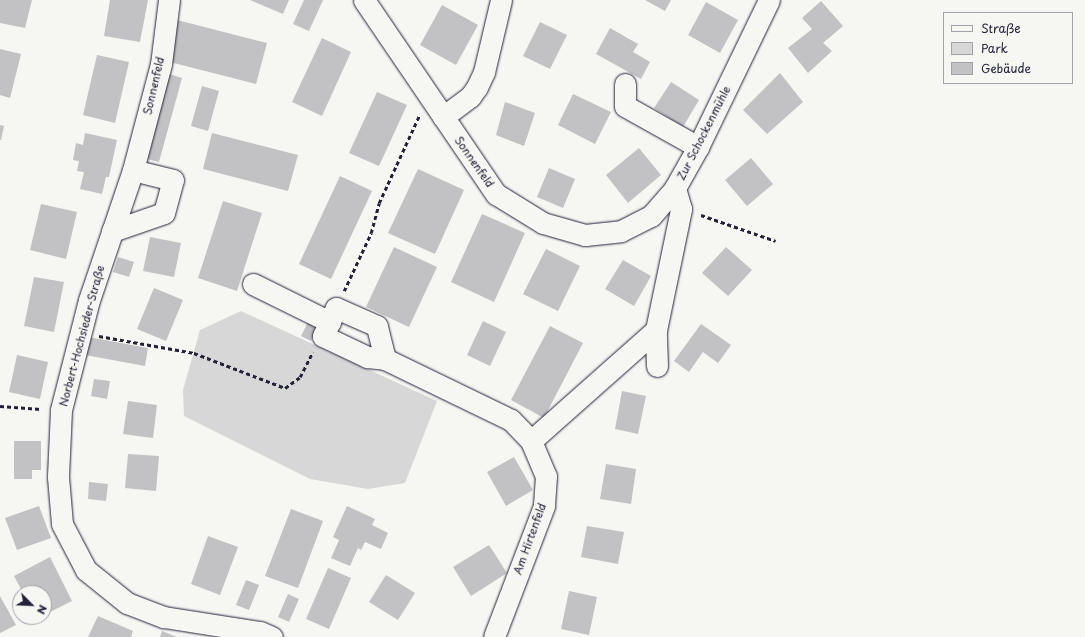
<!DOCTYPE html>
<html>
<head>
<meta charset="utf-8">
<style>
	body { margin:0 }
	#map { position:relative; width:1085px; height:637px; overflow:hidden; background:#f6f6f2; font-family:"Playpen Sans",sans-serif }
	div>[style] { position:absolute }
	[style*='--x'] { left:calc(var(--x)*1px); top:calc(var(--y)*1px); width:calc(var(--w)*1px); rotate:calc(var(--a)*1deg) }
	.green>* { inset:0; background:#d7d7d7 }
	.building>* { inset:0; background:#c2c2c4 }
	.path>* { height:2.5px; margin-top:-1.25px; transform-origin:0; background:repeating-linear-gradient(90deg,#22223b 0 4px,transparent 0 7px) }
	.roads { filter:drop-shadow(0 0 1px #22223b) drop-shadow(0 0 1px #22223b) }
	.minor>* { height:21px; margin:-10.5px; padding:0 10.5px; transform-origin:10.5px; border-radius:10.5px; background:#f6f6f2 }
	span { translate:-50% -50%; white-space:nowrap; text-align:center; line-height:1.15; -webkit-text-stroke:4px #f6f6f2; paint-order:stroke }
	.street-label { font-size:11px; color:#22223b }
	.legend { position:absolute; left:943px; top:12px; width:130px; height:72px; box-sizing:border-box; background:#f6f6f2; border:1px solid #a1a1a9; margin:0; padding:5px 7px; list-style:none; font-size:12px; color:#22223b }
	.legend li { display:flex; align-items:center; gap:8px; height:20px }
	.legend b { width:20px; border:1px solid #a1a1a9 }
	.north { position:absolute; left:12px; top:585px; width:40px; height:40px; box-sizing:border-box; background:#f6f6f2; border:1px solid #a1a1a9; border-radius:50%; rotate:114deg; font-size:11px; font-weight:700; line-height:16px; text-align:center; color:#22223b }
	.north::after { content:''; display:block; margin:auto; width:14px; height:18px; background:#22223b; clip-path:polygon(50% 0,100% 100%,50% 72%,0 100%) }
</style>
</head>
<body>
<div id="map">
	<div class="green">
		<div style="clip-path:polygon(241px 311px,437px 401px,405px 483px,368px 489px,310px 479px,184px 416px,183px 390px,200px 330px)"></div>
	</div>
	<div class="building">
		<div style="clip-path:polygon(0 0,32px 0,25px 28px,0 23px)"></div>
		<div style="clip-path:polygon(110px 0,148px 0,140px 42px,104px 36px)"></div>
		<div style="clip-path:polygon(250px 0,289px 0,283px 14px)"></div>
		<div style="clip-path:polygon(304px 0,323px 0,309px 31px,293px 24px)"></div>
		<div style="clip-path:polygon(645px 0,671px 0,665px 11px)"></div>
		<div style="clip-path:polygon(821px 1px,843px 26px,823px 43px,832px 51px,808px 73px,788px 48px,812px 29px,802px 18px)"></div>
		<div style="clip-path:polygon(706px 2px,738px 20px,720px 53px,688px 35px)"></div>
		<div style="clip-path:polygon(442px 5px,478px 25px,456px 65px,420px 45px)"></div>
		<div style="clip-path:polygon(177px 20px,267px 43px,256px 84px,166px 61px)"></div>
		<div style="clip-path:polygon(540px 22px,567px 35px,550px 69px,523px 56px)"></div>
		<div style="clip-path:polygon(610px 28px,638px 44px,633px 52px,650px 62px,641px 79px,596px 54px)"></div>
		<div style="clip-path:polygon(322px 38px,351px 52px,322px 116px,292px 102px)"></div>
		<div style="clip-path:polygon(0 49px,21px 54px,10px 98px,0 95px)"></div>
		<div style="clip-path:polygon(97px 55px,129px 62px,115px 123px,83px 115px)"></div>
		<div style="clip-path:polygon(166px 73px,182px 78px,159px 162px,143px 158px)"></div>
		<div style="clip-path:polygon(780px 73px,803px 102px,767px 134px,743px 110px)"></div>
		<div style="clip-path:polygon(671px 82px,699px 100px,683px 127px,654px 108px)"></div>
		<div style="clip-path:polygon(202px 86px,219px 91px,208px 131px,191px 126px)"></div>
		<div style="clip-path:polygon(377px 92px,407px 105px,379px 166px,349px 153px)"></div>
		<div style="clip-path:polygon(573px 94px,611px 112px,595px 144px,558px 125px)"></div>
		<div style="clip-path:polygon(505px 102px,535px 113px,524px 146px,496px 135px)"></div>
		<div style="clip-path:polygon(0 125px,4px 126px,1px 140px,0 140px)"></div>
		<div style="clip-path:polygon(85px 133px,117px 140px,109px 177px,106px 177px,102px 194px,80px 189px,84px 172px,77px 171px,79px 161px,73px 160px,76px 143px,83px 145px)"></div>
		<div style="clip-path:polygon(212px 133px,298px 155px,288px 191px,203px 169px)"></div>
		<div style="clip-path:polygon(639px 148px,661px 175px,628px 203px,606px 175px)"></div>
		<div style="clip-path:polygon(751px 158px,773px 184px,747px 206px,725px 180px)"></div>
		<div style="clip-path:polygon(549px 168px,575px 179px,563px 208px,537px 197px)"></div>
		<div style="clip-path:polygon(418px 169px,464px 190px,435px 254px,388px 233px)"></div>
		<div style="clip-path:polygon(340px 176px,372px 191px,331px 279px,299px 264px)"></div>
		<div style="clip-path:polygon(223px 201px,262px 213px,237px 291px,198px 278px)"></div>
		<div style="clip-path:polygon(41px 204px,77px 212px,66px 259px,30px 250px)"></div>
		<div style="clip-path:polygon(482px 214px,525px 233px,494px 302px,451px 282px)"></div>
		<div style="clip-path:polygon(150px 237px,181px 243px,174px 277px,143px 271px)"></div>
		<div style="clip-path:polygon(394px 247px,437px 267px,409px 327px,366px 307px)"></div>
		<div style="clip-path:polygon(726px 247px,752px 270px,728px 296px,702px 273px)"></div>
		<div style="clip-path:polygon(546px 249px,580px 266px,558px 311px,523px 294px)"></div>
		<div style="clip-path:polygon(118px 257px,134px 262px,129px 277px,113px 272px)"></div>
		<div style="clip-path:polygon(623px 260px,651px 276px,634px 306px,605px 289px)"></div>
		<div style="clip-path:polygon(34px 277px,64px 282px,54px 332px,24px 326px)"></div>
		<div style="clip-path:polygon(154px 288px,183px 300px,166px 341px,137px 329px)"></div>
		<div style="clip-path:polygon(483px 321px,506px 332px,490px 366px,467px 355px)"></div>
		<div style="clip-path:polygon(308px 322px,318px 327px,311px 341px,301px 336px)"></div>
		<div style="clip-path:polygon(701px 324px,731px 345px,718px 363px,703px 352px,689px 372px,674px 361px)"></div>
		<div style="clip-path:polygon(550px 326px,583px 343px,544px 418px,511px 400px)"></div>
		<div style="clip-path:polygon(88px 337px,148px 348px,145px 366px,85px 355px)"></div>
		<div style="clip-path:polygon(17px 355px,48px 362px,40px 399px,9px 392px)"></div>
		<div style="clip-path:polygon(94px 379px,110px 381px,107px 399px,91px 396px)"></div>
		<div style="clip-path:polygon(622px 391px,646px 396px,638px 434px,615px 429px)"></div>
		<div style="clip-path:polygon(128px 401px,157px 405px,153px 438px,123px 434px)"></div>
		<div style="clip-path:polygon(14px 441px,41px 441px,41px 470px,32px 470px,32px 479px,14px 479px)"></div>
		<div style="clip-path:polygon(128px 454px,159px 456px,156px 491px,125px 488px)"></div>
		<div style="clip-path:polygon(514px 457px,533px 490px,506px 506px,487px 472px)"></div>
		<div style="clip-path:polygon(606px 464px,636px 469px,631px 504px,600px 499px)"></div>
		<div style="clip-path:polygon(89px 482px,108px 484px,106px 501px,88px 499px)"></div>
		<div style="clip-path:polygon(39px 506px,51px 538px,17px 550px,5px 518px)"></div>
		<div style="clip-path:polygon(347px 506px,375px 519px,372px 525px,388px 533px,381px 549px,365px 542px,361px 550px,358px 548px,350px 566px,331px 558px,339px 540px,333px 537px)"></div>
		<div style="clip-path:polygon(291px 509px,323px 521px,298px 588px,265px 576px)"></div>
		<div style="clip-path:polygon(587px 526px,624px 532px,618px 564px,581px 557px)"></div>
		<div style="clip-path:polygon(208px 536px,238px 547px,220px 595px,191px 584px)"></div>
		<div style="clip-path:polygon(489px 545px,507px 573px,471px 596px,453px 567px)"></div>
		<div style="clip-path:polygon(50px 557px,72px 601px,44px 615px,44px 593px,23px 593px,14px 576px)"></div>
		<div style="clip-path:polygon(328px 568px,351px 578px,329px 629px,306px 619px)"></div>
		<div style="clip-path:polygon(386px 575px,415px 593px,398px 620px,369px 602px)"></div>
		<div style="clip-path:polygon(246px 580px,259px 585px,249px 610px,236px 605px)"></div>
		<div style="clip-path:polygon(569px 591px,597px 597px,589px 635px,561px 629px)"></div>
		<div style="clip-path:polygon(288px 594px,299px 599px,289px 622px,278px 617px)"></div>
		<div style="clip-path:polygon(0 596px,16px 625px,0 633px)"></div>
		<div style="clip-path:polygon(98px 616px,133px 631px,131px 637px,88px 637px)"></div>
		<div style="clip-path:polygon(162px 631px,177px 637px,160px 637px)"></div>
	</div>
	<div class="path">
		<div style="--x:701;--y:215;--w:79;--a:19.1"></div>
		<div style="--x:344;--y:291;--w:64;--a:-65"></div>
		<div style="--x:371;--y:233;--w:31;--a:-75"></div>
		<div style="--x:379;--y:203;--w:96;--a:-65.3"></div>
		<div style="--x:99;--y:336;--w:97;--a:10.1"></div>
		<div style="--x:194;--y:353;--w:97;--a:21"></div>
		<div style="--x:285;--y:388;--w:19;--a:-36"></div>
		<div style="--x:300;--y:377;--w:28;--a:-63"></div>
		<div style="--x:0;--y:406;--w:41;--a:4.2"></div>
	</div>
	<div class="roads">
		<div class="minor">
			<div style="--x:169;--y:0;--w:64;--a:97.1"></div>
			<div style="--x:161;--y:64;--w:110;--a:104.8"></div>
			<div style="--x:133;--y:170;--w:137;--a:108.7"></div>
			<div style="--x:89;--y:300;--w:114;--a:104.3"></div>
			<div style="--x:61;--y:410;--w:67;--a:92.6"></div>
			<div style="--x:58;--y:477;--w:47;--a:85.1"></div>
			<div style="--x:62;--y:524;--w:52;--a:62.4"></div>
			<div style="--x:86;--y:570;--w:53;--a:38.8"></div>
			<div style="--x:127;--y:603;--w:40;--a:21"></div>
			<div style="--x:164;--y:617;--w:97;--a:8.9"></div>
			<div style="--x:260;--y:632;--w:13;--a:23"></div>
			<div style="--x:364;--y:0;--w:235;--a:55.8"></div>
			<div style="--x:496;--y:194;--w:55;--a:31.7"></div>
			<div style="--x:543;--y:223;--w:44;--a:15.9"></div>
			<div style="--x:585;--y:235;--w:36;--a:-6"></div>
			<div style="--x:621;--y:231;--w:34;--a:-27"></div>
			<div style="--x:651;--y:216;--w:37;--a:-49"></div>
			<div style="--x:675;--y:188;--w:47;--a:-60.7"></div>
			<div style="--x:698;--y:147;--w:163;--a:-64.2"></div>
			<div style="--x:625;--y:84;--w:22;--a:90"></div>
			<div style="--x:625;--y:106;--w:84;--a:29.3"></div>
			<div style="--x:443;--y:117;--w:34;--a:-37"></div>
			<div style="--x:470;--y:97;--w:12;--a:-55"></div>
			<div style="--x:477;--y:87;--w:17;--a:-65"></div>
			<div style="--x:484;--y:72;--w:74;--a:-76.7"></div>
			<div style="--x:112;--y:231;--w:55;--a:-19.1"></div>
			<div style="--x:164;--y:213;--w:34;--a:-75"></div>
			<div style="--x:173;--y:180;--w:41;--a:-166"></div>
			<div style="--x:253;--y:284;--w:86;--a:26.3"></div>
			<div style="--x:385;--y:359;--w:34;--a:-104"></div>
			<div style="--x:377;--y:326;--w:45;--a:-156.3"></div>
			<div style="--x:336;--y:308;--w:31;--a:115"></div>
			<div style="--x:323;--y:336;--w:49;--a:25.5"></div>
			<div style="--x:367;--y:357;--w:18;--a:6"></div>
			<div style="--x:385;--y:359;--w:140;--a:25.8"></div>
			<div style="--x:511;--y:420;--w:29;--a:46"></div>
			<div style="--x:531;--y:441;--w:38;--a:67"></div>
			<div style="--x:546;--y:476;--w:30;--a:94"></div>
			<div style="--x:544;--y:506;--w:140;--a:110.9"></div>
			<div style="--x:657;--y:366;--w:36;--a:-92"></div>
			<div style="--x:656;--y:330;--w:124;--a:-78.3"></div>
			<div style="--x:681;--y:209;--w:22;--a:-106"></div>
			<div style="--x:531;--y:441;--w:167;--a:-41.6"></div>
		</div>
	</div>
	<div class="street-label">
		<span style="left:154px;top:86px;rotate:-77deg">Sonnenfeld</span>
		<span style="left:704px;top:133px;rotate:-63deg">Zur Schockenmühle</span>
		<span style="left:474px;top:162px;rotate:55deg">Sonnenfeld</span>
		<span style="left:82px;top:336px;rotate:-75deg">Norbert-Hochsieder-Straße</span>
		<span style="left:530px;top:539px;rotate:-70deg">Am Hirtenfeld</span>
	</div>
	<ul class="legend">
	<li><b style="height:5px;background:#f6f6f2"></b>Straße</li>
	<li><b style="height:11px;background:#d7d7d7"></b>Park</li>
	<li><b style="height:11px;background:#c2c2c4"></b>Gebäude</li>
	</ul>
	<div class="north">N</div>
</div>
</body>
</html>
